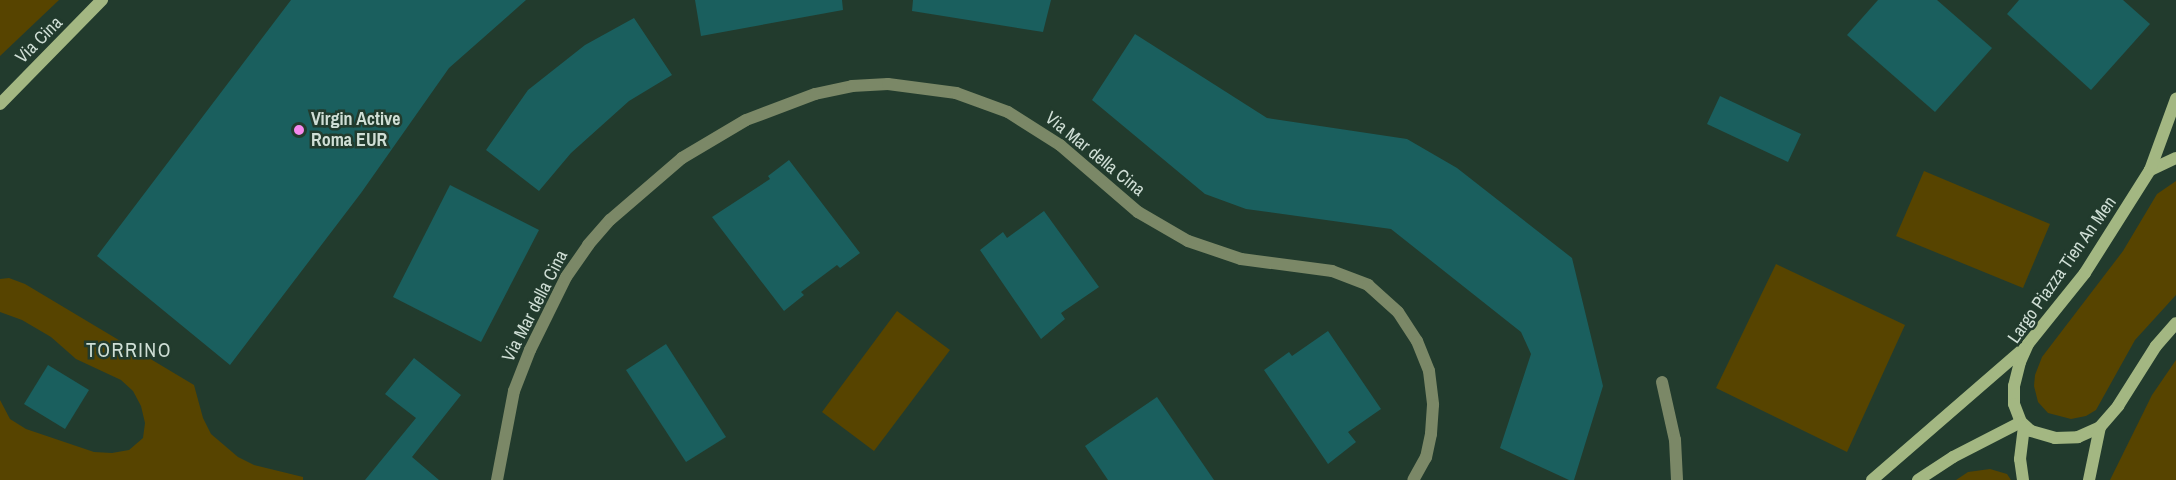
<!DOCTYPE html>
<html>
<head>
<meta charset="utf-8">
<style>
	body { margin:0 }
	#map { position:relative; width:2176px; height:480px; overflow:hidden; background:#223b2d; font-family:"Archivo Narrow",sans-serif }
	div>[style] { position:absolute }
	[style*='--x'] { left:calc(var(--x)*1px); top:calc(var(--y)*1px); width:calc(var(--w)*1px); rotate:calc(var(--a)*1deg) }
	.green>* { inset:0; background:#574400 }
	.building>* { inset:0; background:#1a5f5e }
	.street>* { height:12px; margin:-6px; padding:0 6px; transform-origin:6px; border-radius:6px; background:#7b8867 }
	.secondary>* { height:12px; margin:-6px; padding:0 6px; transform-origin:6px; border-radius:6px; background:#a3b782 }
	.dots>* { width:16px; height:16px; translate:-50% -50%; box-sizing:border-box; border:3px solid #223b2d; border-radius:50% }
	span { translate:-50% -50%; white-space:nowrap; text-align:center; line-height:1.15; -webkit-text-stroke:5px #223b2d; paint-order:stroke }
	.street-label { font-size:18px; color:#cfded5 }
	.poi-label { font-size:18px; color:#cfded5; font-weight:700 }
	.left { translate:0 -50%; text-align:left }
	.neighbourhood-label { font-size:20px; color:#cfded5; letter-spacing:1.5px }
</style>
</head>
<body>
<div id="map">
	<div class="green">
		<div style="clip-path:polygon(0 0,59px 0,0 56px)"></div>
		<div style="clip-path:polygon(1924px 171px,2050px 224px,2023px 288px,1896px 236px)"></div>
		<div style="clip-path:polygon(2176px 181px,2176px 295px,2135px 340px,2096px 410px,2086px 416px,2071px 419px,2048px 413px,2038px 402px,2034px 386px,2035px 375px,2042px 357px,2123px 251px,2157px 194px)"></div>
		<div style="clip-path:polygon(1776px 264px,1905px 325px,1847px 452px,1716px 388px)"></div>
		<div style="clip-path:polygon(9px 278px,25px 284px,194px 385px,203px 418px,211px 434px,238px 457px,254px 465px,303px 477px,303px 480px,0 480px,0 400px,10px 419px,26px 429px,94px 452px,112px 453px,129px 450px,143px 438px,145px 423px,141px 406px,133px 391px,121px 380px,76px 359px,51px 337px,22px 320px,0 312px,0 279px)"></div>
		<div style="clip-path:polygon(897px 311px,950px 350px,874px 451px,822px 412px)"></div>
		<div style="clip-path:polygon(2176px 360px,2176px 480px,2110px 480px,2152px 395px)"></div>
		<div style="clip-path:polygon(1990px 469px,2007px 474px,2011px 480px,1956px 480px,1968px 472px)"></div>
	</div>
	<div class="building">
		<div style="clip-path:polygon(291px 0,526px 0,449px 68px,361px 193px,230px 365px,97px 256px)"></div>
		<div style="clip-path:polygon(695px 0,842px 0,843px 10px,701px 36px)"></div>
		<div style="clip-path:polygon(913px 0,1051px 0,1043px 32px,912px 11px)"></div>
		<div style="clip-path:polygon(1878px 0,1937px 0,1992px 48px,1935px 112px,1847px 35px)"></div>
		<div style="clip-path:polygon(2019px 0,2123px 0,2150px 24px,2091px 90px,2007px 14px)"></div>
		<div style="clip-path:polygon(634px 18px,672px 75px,629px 101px,571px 153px,539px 191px,486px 150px,528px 90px,585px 45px)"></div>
		<div style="clip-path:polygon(1135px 34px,1267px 118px,1407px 139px,1457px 168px,1572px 258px,1603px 386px,1574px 480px,1569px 480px,1500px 448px,1531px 354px,1521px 332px,1391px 229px,1246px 209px,1205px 194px,1092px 100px)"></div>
		<div style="clip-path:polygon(1720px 96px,1801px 134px,1788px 162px,1707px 124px)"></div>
		<div style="clip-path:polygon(789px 160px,860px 253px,840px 268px,837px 265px,801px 292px,804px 295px,784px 311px,712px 217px,770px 179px,768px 176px)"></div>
		<div style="clip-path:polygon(450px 185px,539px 230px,481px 342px,393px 297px)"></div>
		<div style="clip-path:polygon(1044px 211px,1099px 287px,1061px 313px,1065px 319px,1041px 339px,980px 250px,1003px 232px,1007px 238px)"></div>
		<div style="clip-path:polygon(1328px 331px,1381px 409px,1348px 432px,1356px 442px,1328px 464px,1264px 370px,1289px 352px,1292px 356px)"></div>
		<div style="clip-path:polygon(666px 344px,726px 437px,686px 462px,626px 370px)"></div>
		<div style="clip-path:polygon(414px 358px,461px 395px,412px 457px,439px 480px,365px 480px,416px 418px,385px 394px)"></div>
		<div style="clip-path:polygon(48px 365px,89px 390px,65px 429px,24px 404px)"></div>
		<div style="clip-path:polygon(1157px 397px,1214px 480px,1108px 480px,1085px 446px)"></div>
	</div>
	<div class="street">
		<div style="--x:1662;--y:382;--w:59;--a:77.4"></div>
		<div style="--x:1675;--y:440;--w:40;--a:87.1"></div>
		<div style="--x:497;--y:480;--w:91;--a:-79.2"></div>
		<div style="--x:514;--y:391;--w:44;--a:-68.7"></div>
		<div style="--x:530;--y:350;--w:81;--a:-63.7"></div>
		<div style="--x:566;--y:277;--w:39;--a:-55"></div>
		<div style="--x:588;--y:245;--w:33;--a:-49"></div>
		<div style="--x:610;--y:220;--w:95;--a:-40.7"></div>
		<div style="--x:682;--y:158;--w:74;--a:-30.7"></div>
		<div style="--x:746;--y:120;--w:74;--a:-20.6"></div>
		<div style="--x:815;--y:94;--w:38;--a:-12"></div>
		<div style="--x:852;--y:86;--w:36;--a:-3"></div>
		<div style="--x:888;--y:84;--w:69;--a:7.5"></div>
		<div style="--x:956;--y:93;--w:55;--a:20.1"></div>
		<div style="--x:1008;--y:112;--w:62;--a:32.4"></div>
		<div style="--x:1060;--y:145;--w:103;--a:40.7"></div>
		<div style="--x:1138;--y:212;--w:58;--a:30.1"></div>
		<div style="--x:1188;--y:241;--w:56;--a:18.8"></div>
		<div style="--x:1241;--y:259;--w:92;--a:7.5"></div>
		<div style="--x:1332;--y:271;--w:39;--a:21"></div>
		<div style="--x:1368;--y:285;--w:40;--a:42"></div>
		<div style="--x:1398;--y:312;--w:35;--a:57"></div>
		<div style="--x:1417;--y:341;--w:32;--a:68"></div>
		<div style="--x:1429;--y:371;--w:34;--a:83"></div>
		<div style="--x:1433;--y:405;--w:29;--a:94"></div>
		<div style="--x:1431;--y:434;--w:24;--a:102"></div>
		<div style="--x:1426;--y:457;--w:26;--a:119"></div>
	</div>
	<div class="secondary">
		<div style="--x:0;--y:104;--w:146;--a:-45.6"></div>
		<div style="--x:2176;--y:158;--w:29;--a:155"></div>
		<div style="--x:2150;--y:170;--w:122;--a:122.3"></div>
		<div style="--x:2085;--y:273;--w:91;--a:128.8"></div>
		<div style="--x:2028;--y:344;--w:20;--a:114"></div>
		<div style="--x:2020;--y:362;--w:25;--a:104"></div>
		<div style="--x:2014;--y:386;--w:18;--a:90"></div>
		<div style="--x:2014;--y:404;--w:19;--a:69"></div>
		<div style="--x:2021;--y:422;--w:13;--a:42"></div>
		<div style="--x:2031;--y:431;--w:25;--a:16"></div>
		<div style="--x:2055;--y:438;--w:23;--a:-2"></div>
		<div style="--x:2078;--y:437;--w:24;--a:-24"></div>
		<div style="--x:2100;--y:427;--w:28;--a:-49"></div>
		<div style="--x:2118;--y:406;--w:71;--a:-57.7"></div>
		<div style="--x:2156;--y:346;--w:30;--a:-49"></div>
		<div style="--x:2150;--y:170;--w:76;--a:-69.9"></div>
		<div style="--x:1872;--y:480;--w:200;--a:-40.9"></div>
		<div style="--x:1918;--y:480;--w:42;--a:-33.3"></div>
		<div style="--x:1953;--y:457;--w:76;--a:-27.2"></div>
		<div style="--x:2023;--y:480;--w:21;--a:-98"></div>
		<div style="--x:2020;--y:459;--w:33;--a:-83"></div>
		<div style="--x:2089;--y:480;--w:54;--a:-78.3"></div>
	</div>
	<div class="dots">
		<div style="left:299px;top:130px;background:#f688ed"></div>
	</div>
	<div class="street-label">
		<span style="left:39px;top:40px;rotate:-45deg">Via Cina</span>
		<span style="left:1095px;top:154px;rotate:39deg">Via Mar della Cina</span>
		<span style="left:2062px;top:270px;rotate:-55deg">Largo Piazza Tien An Men</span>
		<span style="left:535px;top:306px;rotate:-63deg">Via Mar della Cina</span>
	</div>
	<div class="poi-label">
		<span class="left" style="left:311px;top:130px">Virgin Active<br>Roma EUR</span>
	</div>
	<div class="neighbourhood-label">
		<span style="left:129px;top:349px">TORRINO</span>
	</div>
</div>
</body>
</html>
